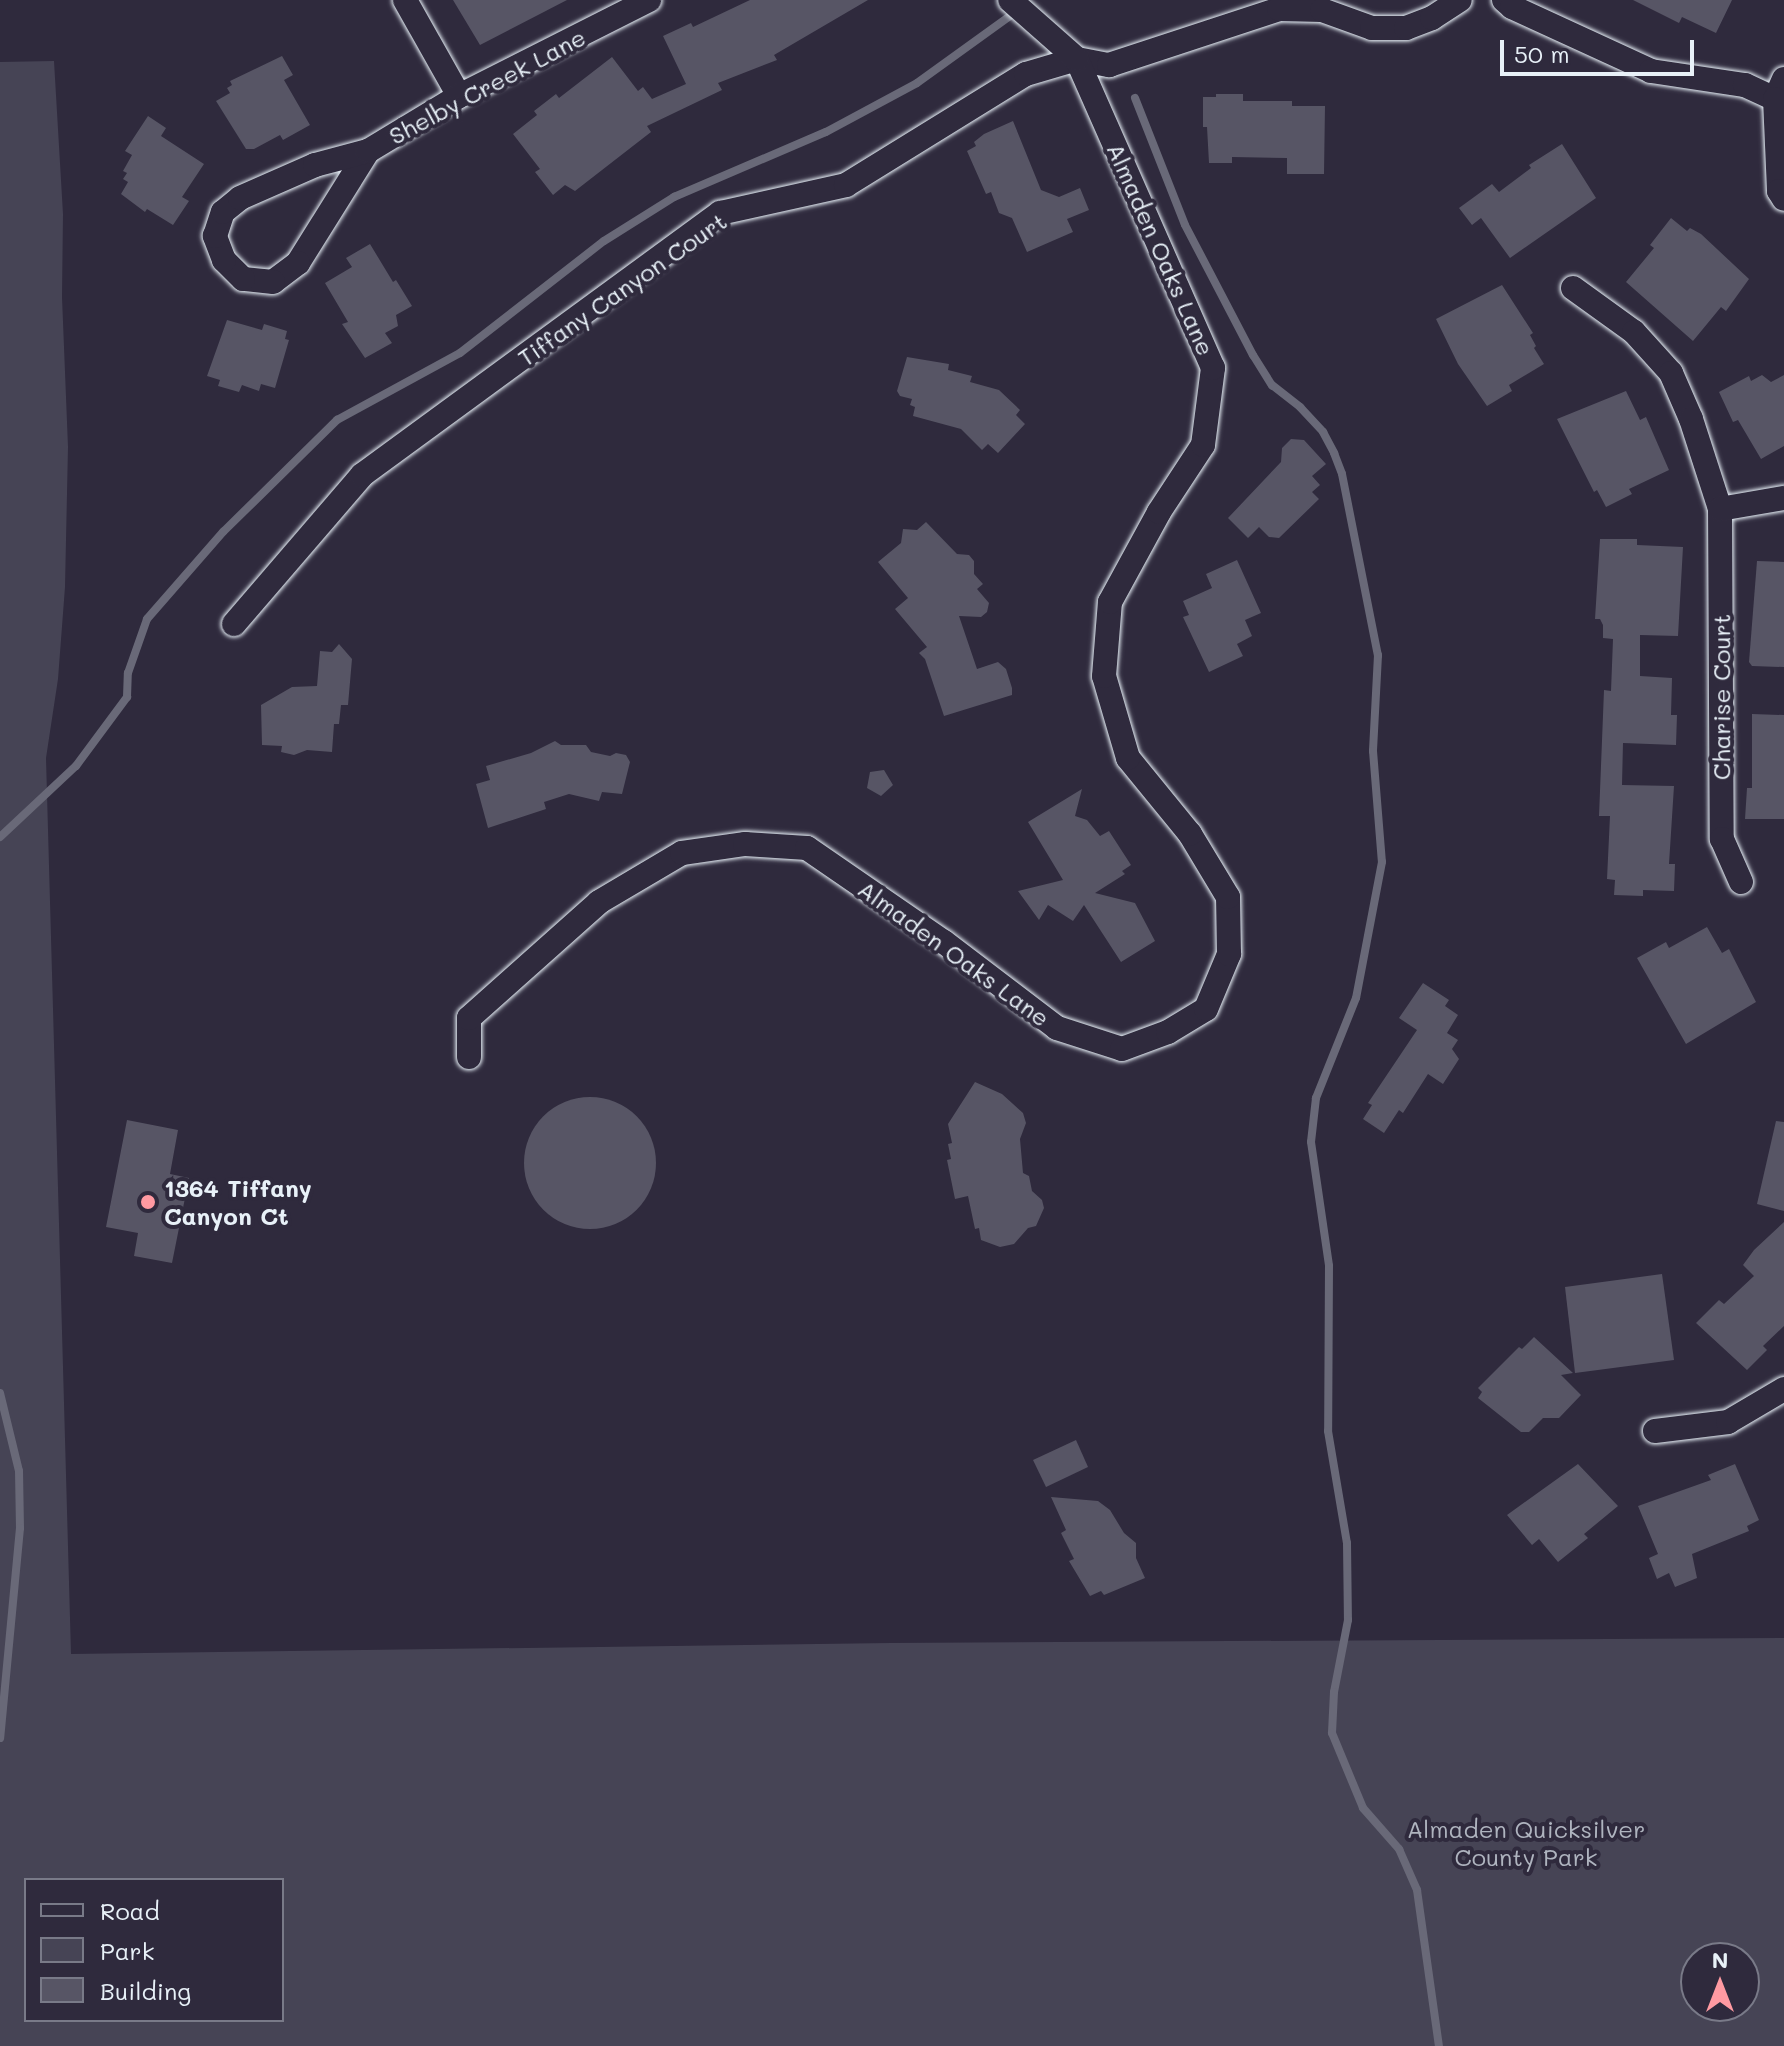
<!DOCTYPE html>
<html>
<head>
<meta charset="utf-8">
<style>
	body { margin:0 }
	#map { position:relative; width:1784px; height:2046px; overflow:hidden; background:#2f2a3d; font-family:Mali,sans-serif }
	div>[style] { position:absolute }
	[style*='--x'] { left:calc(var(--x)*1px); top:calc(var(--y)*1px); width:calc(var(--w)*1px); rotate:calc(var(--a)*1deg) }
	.green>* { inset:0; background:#464455 }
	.stream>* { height:8px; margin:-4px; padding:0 4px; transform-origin:4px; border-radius:4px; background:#696978 }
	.building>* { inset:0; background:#575565 }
	.round { border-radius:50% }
	.roads { filter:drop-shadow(0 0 2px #e8f1f8) drop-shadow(0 0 2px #e8f1f8) }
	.minor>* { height:24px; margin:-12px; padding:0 12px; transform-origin:12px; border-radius:12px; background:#2f2a3d }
	.dots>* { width:22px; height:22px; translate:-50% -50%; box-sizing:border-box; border:4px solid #2f2a3d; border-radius:50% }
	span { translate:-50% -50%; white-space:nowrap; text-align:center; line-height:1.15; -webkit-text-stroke:8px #2f2a3d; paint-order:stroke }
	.street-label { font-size:24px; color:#e8f1f8 }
	.poi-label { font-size:24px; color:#e8f1f8; font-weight:700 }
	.left { translate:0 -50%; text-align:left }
	.park-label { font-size:24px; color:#afb4bf }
	.legend { position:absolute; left:24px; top:1878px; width:260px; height:144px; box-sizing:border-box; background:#2f2a3d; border:2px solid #797a88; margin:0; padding:10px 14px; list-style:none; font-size:24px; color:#e8f1f8 }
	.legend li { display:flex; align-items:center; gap:16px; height:40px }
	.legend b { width:40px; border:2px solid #797a88 }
	.north { position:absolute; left:1680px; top:1942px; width:80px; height:80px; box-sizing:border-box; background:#2f2a3d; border:2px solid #797a88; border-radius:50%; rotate:0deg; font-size:22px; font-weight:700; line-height:32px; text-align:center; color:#e8f1f8 }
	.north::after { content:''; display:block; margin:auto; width:28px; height:36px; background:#ff9aa2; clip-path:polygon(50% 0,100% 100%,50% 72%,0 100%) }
	.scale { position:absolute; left:1500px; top:40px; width:194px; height:36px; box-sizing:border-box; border:4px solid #e8f1f8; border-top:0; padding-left:10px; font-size:24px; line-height:28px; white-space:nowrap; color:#e8f1f8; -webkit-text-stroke:6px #2f2a3d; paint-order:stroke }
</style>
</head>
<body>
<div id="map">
	<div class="green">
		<div style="clip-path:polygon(evenodd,54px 61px,63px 214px,62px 297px,68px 447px,65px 587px,58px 679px,46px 758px,71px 1654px,891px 1643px,1784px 1638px,1784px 2046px,0 2046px,0 62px,54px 61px,26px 1880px,282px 1880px,282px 2020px,26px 2020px,26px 1880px,54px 61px,1696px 1958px,1744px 1958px,1744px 2006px,1696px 2006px,1696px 1958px)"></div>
	</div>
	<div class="stream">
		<div style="--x:1135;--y:98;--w:136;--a:68.5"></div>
		<div style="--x:1185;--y:225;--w:147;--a:62.4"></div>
		<div style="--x:1253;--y:355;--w:36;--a:58"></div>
		<div style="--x:1272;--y:385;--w:36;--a:38"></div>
		<div style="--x:1300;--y:407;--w:34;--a:47"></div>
		<div style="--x:1323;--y:432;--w:24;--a:62"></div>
		<div style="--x:1334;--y:453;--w:22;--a:69"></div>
		<div style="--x:1342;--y:474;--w:185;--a:78.8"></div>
		<div style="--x:1378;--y:655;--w:96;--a:93"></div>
		<div style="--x:1373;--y:751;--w:111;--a:85.4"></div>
		<div style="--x:1382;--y:862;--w:138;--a:100.8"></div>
		<div style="--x:1356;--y:998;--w:108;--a:111.8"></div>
		<div style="--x:1316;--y:1098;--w:44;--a:96.5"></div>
		<div style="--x:1311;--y:1142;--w:125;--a:81.7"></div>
		<div style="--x:1329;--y:1266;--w:165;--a:90.3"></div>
		<div style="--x:1328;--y:1431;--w:114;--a:80.4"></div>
		<div style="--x:1347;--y:1543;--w:77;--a:89.3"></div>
		<div style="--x:1348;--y:1620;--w:73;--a:101"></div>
		<div style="--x:1334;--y:1692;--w:41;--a:92.8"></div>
		<div style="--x:1332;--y:1733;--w:81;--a:67.5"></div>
		<div style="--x:1363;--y:1808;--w:55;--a:48.7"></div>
		<div style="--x:1399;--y:1849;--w:45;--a:66.3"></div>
		<div style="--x:1417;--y:1890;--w:158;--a:82"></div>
		<div style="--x:0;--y:837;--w:104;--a:-43.1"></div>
		<div style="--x:76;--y:766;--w:86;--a:-53.5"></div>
		<div style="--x:127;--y:697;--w:24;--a:-88"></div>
		<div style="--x:128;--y:673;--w:57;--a:-70.6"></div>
		<div style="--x:147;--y:619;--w:116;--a:-48.9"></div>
		<div style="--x:223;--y:532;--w:160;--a:-44.5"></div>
		<div style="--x:337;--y:420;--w:140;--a:-28.6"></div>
		<div style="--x:460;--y:353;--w:182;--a:-37.9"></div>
		<div style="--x:604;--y:241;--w:83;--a:-32.2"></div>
		<div style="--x:674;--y:197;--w:165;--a:-23.2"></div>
		<div style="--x:826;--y:132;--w:103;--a:-28.3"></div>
		<div style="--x:917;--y:83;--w:115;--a:-35.8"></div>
		<div style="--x:0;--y:1393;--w:80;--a:76.3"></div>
		<div style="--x:19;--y:1471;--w:57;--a:89"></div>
		<div style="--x:20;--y:1528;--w:211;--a:95.4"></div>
	</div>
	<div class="building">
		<div style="clip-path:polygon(453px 0,567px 0,480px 45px)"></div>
		<div style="clip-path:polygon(750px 0,868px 0,774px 55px,777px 60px,718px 83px,722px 90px,647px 126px,651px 132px,575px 191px,565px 185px,553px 195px,535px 172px,540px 169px,513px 134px,537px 115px,534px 111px,556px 94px,559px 98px,612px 57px,638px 91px,643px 87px,652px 99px,686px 84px,663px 36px,691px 23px,693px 27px)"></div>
		<div style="clip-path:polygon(1633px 0,1732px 0,1716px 33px,1682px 17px,1679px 23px)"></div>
		<div style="clip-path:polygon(282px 56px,293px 75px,284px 80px,310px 125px,283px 140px,280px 135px,254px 149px,246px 149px,216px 101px,230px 93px,227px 88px,232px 85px,230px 81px)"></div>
		<div style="clip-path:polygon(1216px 94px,1243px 94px,1243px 101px,1292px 101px,1292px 106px,1325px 106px,1324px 174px,1287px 174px,1287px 158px,1232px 157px,1232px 163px,1209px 163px,1207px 127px,1203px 127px,1203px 97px,1216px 97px)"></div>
		<div style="clip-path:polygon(148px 116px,166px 128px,161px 136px,204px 164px,182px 197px,189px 201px,173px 225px,147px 209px,145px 212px,121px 194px,128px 182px,123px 179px,127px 173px,123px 171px,132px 155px,125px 151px)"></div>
		<div style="clip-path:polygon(1013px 121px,1041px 190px,1059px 197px,1080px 188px,1089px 210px,1067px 219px,1073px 232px,1027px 252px,1012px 218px,999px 213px,991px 192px,986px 194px,967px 151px,976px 146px,974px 142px,984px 134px)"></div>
		<div style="clip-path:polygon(1562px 144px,1596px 198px,1510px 258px,1481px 218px,1472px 225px,1459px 208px,1492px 184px,1499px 192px,1531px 168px,1529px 165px)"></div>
		<div style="clip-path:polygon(1671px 218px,1687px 231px,1690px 228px,1701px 234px,1749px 279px,1726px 311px,1721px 307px,1693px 341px,1626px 282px,1654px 248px,1650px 245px)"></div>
		<div style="clip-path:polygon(370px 244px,393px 282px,396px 280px,412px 306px,396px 315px,398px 326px,385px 333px,392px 343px,365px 358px,342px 324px,348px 322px,325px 283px,352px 267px,346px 258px)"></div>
		<div style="clip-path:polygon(1502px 285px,1533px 333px,1530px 335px,1536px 346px,1534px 348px,1544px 364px,1509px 385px,1512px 391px,1487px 406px,1458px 364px,1436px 319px)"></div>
		<div style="clip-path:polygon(227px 320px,262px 330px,264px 324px,287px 331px,285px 339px,289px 340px,275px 388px,261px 384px,259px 391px,242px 385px,239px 392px,218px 386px,220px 380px,207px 376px)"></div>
		<div style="clip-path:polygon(907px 357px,949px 364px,948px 370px,972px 376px,970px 382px,999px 390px,1020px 410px,1016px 415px,1025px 424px,998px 453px,988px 444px,982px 450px,961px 429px,913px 416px,915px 407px,910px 405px,912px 399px,900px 396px,897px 391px)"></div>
		<div style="clip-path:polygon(1762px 375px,1771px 382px,1784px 375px,1784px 446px,1761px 459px,1738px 420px,1733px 422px,1719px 392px,1749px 376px,1751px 381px)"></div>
		<div style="clip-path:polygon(1626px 391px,1640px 420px,1646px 417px,1669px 470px,1629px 489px,1632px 494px,1606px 507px,1597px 490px,1594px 492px,1557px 419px)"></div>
		<div style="clip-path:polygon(1291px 439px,1304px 440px,1326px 464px,1312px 476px,1320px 485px,1312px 492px,1319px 499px,1279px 538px,1269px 537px,1259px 527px,1248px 538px,1228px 518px,1281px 462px,1282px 448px)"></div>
		<div style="clip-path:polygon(926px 522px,957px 554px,969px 555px,974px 561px,974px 574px,983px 584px,977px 589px,989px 603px,987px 612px,981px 617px,959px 616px,977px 669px,998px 662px,1006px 669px,1012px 688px,1012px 695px,944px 716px,925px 659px,919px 653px,927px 647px,895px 609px,908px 598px,878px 562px,901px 543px,903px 529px,917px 530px)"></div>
		<div style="clip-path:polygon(1600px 539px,1637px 539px,1637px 545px,1683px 547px,1678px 636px,1640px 635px,1640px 676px,1672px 678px,1671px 715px,1677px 715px,1676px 745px,1623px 743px,1622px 785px,1674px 786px,1669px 864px,1675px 864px,1674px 891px,1643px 890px,1643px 896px,1614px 895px,1615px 880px,1607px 879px,1610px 816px,1599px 816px,1604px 690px,1611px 691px,1613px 639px,1603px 638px,1603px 625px,1600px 619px,1595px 619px)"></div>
		<div style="clip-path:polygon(1237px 560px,1261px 613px,1245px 620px,1252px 636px,1237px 644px,1243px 656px,1209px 672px,1183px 617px,1189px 615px,1183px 601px,1212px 588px,1206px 574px)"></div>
		<div style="clip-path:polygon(1757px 561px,1784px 562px,1784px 667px,1752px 666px,1749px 662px)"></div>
		<div style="clip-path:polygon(339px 644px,352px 659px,348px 705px,341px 705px,339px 724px,334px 724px,332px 752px,307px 750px,294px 755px,281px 752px,282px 746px,262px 745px,261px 705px,292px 687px,317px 686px,320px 651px,332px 652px)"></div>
		<div style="clip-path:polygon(1752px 714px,1784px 715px,1784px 819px,1745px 819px,1747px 788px,1752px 788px)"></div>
		<div style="clip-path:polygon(555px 741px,561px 745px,586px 745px,591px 752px,610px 756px,616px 753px,626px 755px,630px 762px,622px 794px,602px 792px,599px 801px,569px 794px,544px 802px,546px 809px,488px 828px,476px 784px,490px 780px,486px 766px,531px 753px)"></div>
		<div style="clip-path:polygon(884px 770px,893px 785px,881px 796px,867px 788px,870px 772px)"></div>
		<div style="clip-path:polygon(1082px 789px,1075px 816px,1087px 820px,1100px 836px,1109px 831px,1131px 865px,1122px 871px,1125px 874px,1095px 893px,1135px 903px,1155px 941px,1121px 962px,1084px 905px,1073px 921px,1048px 905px,1039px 920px,1018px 891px,1063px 880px,1028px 822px)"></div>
		<div style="clip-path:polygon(1707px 927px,1722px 953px,1729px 949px,1756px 1002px,1686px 1044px,1637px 958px,1666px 942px,1669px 948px)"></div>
		<div style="clip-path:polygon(1423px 983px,1449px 1000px,1445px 1006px,1458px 1015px,1447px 1033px,1458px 1040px,1452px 1049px,1459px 1059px,1443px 1084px,1428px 1074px,1403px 1113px,1399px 1110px,1384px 1133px,1363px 1119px,1372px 1105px,1368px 1103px,1417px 1030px,1399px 1018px)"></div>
		<div style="clip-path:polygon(975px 1082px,1002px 1094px,1023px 1113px,1026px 1123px,1020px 1139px,1023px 1173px,1029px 1176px,1032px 1191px,1042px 1200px,1044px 1208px,1036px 1226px,1028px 1228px,1014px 1244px,1000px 1247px,981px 1240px,979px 1228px,975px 1229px,968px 1196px,955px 1199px,947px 1160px,951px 1159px,948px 1144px,952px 1143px,948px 1124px)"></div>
		<div class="round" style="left:524px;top:1097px;width:132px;height:132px"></div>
		<div style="clip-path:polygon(127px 1120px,178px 1130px,170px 1174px,189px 1178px,172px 1263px,134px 1256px,138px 1233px,106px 1227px)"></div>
		<div style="clip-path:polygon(1776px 1121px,1784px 1122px,1784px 1211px,1757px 1204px)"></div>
		<div style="clip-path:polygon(1784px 1222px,1784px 1326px,1763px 1346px,1767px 1350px,1747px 1370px,1696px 1323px,1719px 1300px,1724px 1304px,1754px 1276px,1743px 1265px,1754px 1250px)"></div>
		<div style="clip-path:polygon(1662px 1274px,1674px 1360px,1575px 1373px,1565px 1287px)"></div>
		<div style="clip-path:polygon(1534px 1337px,1573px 1373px,1561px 1375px,1581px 1395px,1559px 1418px,1543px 1418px,1529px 1432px,1521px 1432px,1478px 1398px,1482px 1392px,1478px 1388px,1519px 1347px,1522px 1349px)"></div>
		<div style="clip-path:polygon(1076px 1440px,1088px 1467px,1046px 1487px,1033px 1460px)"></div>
		<div style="clip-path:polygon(1578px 1464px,1618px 1506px,1584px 1534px,1588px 1538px,1558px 1562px,1539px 1539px,1532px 1545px,1507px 1515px)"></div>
		<div style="clip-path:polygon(1735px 1464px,1759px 1520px,1747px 1526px,1749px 1531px,1692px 1554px,1697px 1578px,1675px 1587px,1669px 1573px,1657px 1579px,1649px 1558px,1658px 1554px,1638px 1506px,1711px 1480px,1708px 1475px)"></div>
		<div style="clip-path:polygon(1051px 1497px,1098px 1501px,1110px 1510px,1124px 1533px,1136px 1543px,1136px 1558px,1145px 1578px,1104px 1595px,1101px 1591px,1090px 1596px,1069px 1561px,1074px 1559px,1061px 1533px,1066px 1530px)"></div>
	</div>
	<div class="roads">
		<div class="minor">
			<div style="--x:405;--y:0;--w:110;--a:60.6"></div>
			<div style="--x:1504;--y:0;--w:11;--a:41"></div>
			<div style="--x:1512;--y:7;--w:153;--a:24.7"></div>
			<div style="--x:1651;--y:71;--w:95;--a:8.5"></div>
			<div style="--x:1745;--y:85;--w:33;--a:25"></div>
			<div style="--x:1784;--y:79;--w:22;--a:114"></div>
			<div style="--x:1775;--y:99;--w:92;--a:87.5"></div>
			<div style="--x:1779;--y:191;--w:9;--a:58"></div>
			<div style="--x:368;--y:151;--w:132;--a:122"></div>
			<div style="--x:298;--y:263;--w:31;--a:143"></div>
			<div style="--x:273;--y:282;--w:30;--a:-174"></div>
			<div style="--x:243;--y:279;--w:27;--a:-135"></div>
			<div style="--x:224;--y:260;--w:26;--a:-111"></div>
			<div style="--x:215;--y:236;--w:25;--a:-72"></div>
			<div style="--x:223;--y:212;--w:22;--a:-39"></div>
			<div style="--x:240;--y:198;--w:82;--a:-23.7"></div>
			<div style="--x:315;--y:165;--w:55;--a:-14.8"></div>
			<div style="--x:368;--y:151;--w:106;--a:-31.1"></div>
			<div style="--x:459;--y:96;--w:213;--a:-26.8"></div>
			<div style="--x:1573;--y:288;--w:75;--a:35.8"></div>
			<div style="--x:1634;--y:332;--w:55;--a:47.9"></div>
			<div style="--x:1671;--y:373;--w:50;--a:66.5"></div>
			<div style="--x:1691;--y:419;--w:95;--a:72.1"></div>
			<div style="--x:1720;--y:509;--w:330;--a:89.7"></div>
			<div style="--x:1722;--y:839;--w:47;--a:66.2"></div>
			<div style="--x:1720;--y:509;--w:65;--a:-9.8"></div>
			<div style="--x:234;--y:624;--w:196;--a:-49.3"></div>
			<div style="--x:362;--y:475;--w:444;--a:-36.2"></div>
			<div style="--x:720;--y:213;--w:129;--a:-12.5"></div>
			<div style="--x:846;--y:185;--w:211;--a:-31.7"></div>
			<div style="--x:1026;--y:74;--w:53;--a:-16.4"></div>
			<div style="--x:1077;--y:59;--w:33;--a:11"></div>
			<div style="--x:1109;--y:65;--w:179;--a:-18.2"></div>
			<div style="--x:1279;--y:9;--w:43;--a:1.3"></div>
			<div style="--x:1322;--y:10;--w:53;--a:19.8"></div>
			<div style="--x:1372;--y:28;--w:34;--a:0"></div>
			<div style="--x:1406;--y:28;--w:28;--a:-21"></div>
			<div style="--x:1432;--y:18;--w:33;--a:-33"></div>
			<div style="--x:469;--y:1057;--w:39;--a:-90"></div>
			<div style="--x:469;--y:1018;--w:174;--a:-41.7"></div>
			<div style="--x:599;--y:902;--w:96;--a:-30.6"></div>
			<div style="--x:682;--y:853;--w:64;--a:-8.1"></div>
			<div style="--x:745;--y:844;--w:62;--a:3.7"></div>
			<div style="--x:807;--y:848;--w:166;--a:34.5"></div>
			<div style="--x:944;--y:942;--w:142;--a:37.3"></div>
			<div style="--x:1057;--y:1028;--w:68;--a:17.9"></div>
			<div style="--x:1122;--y:1049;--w:49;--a:-20.3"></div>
			<div style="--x:1168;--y:1032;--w:44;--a:-31.2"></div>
			<div style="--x:1206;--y:1009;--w:60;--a:-67.3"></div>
			<div style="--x:1229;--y:954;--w:57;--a:-91"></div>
			<div style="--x:1228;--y:897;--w:74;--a:-121.1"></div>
			<div style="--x:1190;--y:834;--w:98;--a:-129.2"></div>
			<div style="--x:1128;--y:758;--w:85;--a:-106.3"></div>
			<div style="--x:1104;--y:676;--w:74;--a:-85.4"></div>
			<div style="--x:1110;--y:602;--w:102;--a:-61.4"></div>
			<div style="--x:1159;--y:512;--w:80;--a:-56.7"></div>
			<div style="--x:1203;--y:445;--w:78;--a:-82.6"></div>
			<div style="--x:1213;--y:368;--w:338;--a:-113.8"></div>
			<div style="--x:1077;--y:59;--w:89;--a:-138.6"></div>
			<div style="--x:1655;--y:1431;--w:74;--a:-7"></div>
			<div style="--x:1728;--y:1422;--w:65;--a:-30.5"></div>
		</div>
	</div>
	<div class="dots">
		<div style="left:148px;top:1202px;background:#ff9aa2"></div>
	</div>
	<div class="street-label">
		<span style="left:487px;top:86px;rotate:-28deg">Shelby Creek Lane</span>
		<span style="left:1161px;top:249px;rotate:66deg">Almaden Oaks Lane</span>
		<span style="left:622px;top:289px;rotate:-35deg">Tiffany Canyon Court</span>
		<span style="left:1721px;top:697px;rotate:-90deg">Charise Court</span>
		<span style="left:954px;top:953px;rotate:36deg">Almaden Oaks Lane</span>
	</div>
	<div class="poi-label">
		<span class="left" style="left:164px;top:1202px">1364 Tiffany<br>Canyon Ct</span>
	</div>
	<div class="park-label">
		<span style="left:1526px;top:1843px">Almaden Quicksilver<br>County Park</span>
	</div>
	<ul class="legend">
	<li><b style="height:10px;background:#2f2a3d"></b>Road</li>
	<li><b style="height:22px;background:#464455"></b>Park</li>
	<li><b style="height:22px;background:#575565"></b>Building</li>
	</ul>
	<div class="north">N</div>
	<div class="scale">50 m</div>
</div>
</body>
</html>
